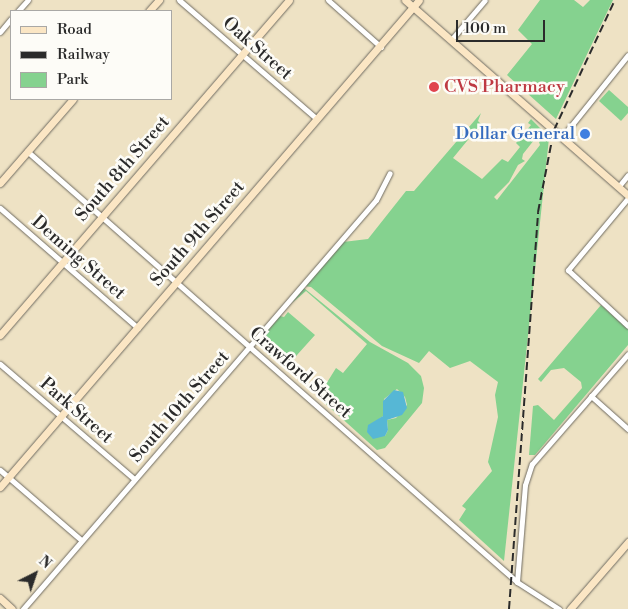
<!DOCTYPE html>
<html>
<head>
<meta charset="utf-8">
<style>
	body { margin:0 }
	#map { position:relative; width:628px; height:609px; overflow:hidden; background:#eee2c4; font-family:"Libre Bodoni",serif }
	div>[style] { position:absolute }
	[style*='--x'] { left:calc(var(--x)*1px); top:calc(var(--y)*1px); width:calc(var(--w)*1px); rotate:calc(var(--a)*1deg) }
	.green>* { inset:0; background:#85d28f }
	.water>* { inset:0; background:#56b7d5 }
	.roads { filter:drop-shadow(0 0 1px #6f6b61) drop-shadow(0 0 1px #6f6b61) }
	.street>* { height:5px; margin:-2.5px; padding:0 2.5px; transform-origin:2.5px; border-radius:2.5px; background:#fff }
	.secondary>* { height:7px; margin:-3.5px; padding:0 3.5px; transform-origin:3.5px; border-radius:3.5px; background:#fbe6c4 }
	.rail>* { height:2px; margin-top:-1px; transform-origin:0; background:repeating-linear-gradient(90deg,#2b2b2b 0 8px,transparent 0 12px) }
	.dots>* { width:14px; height:14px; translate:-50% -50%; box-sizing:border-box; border:2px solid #fdfcf7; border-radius:50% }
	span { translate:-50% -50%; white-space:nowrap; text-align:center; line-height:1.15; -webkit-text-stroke:5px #fdfcf7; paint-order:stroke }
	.street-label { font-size:18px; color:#2b2b2b }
	.health-label { font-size:18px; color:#be3a42 }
	.left { translate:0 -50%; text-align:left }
	.shop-label { font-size:18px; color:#366cbe }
	.right { translate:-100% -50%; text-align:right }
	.legend { position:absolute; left:10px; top:10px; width:162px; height:90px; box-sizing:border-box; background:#fdfcf7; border:1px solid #a9a8a5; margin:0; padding:6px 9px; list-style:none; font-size:15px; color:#2b2b2b }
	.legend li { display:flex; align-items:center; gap:10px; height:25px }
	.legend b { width:25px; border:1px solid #a9a8a5 }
	.north { position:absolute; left:10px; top:549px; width:50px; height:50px; -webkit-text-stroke:4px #fdfcf7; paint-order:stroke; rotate:41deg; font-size:14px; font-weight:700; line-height:20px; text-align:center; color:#2b2b2b }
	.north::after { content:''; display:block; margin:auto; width:18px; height:22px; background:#2b2b2b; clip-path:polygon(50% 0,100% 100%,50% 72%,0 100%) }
	.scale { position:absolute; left:456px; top:20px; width:89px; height:22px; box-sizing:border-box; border:2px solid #2b2b2b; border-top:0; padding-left:6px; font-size:15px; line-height:18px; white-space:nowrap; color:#2b2b2b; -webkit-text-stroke:4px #fdfcf7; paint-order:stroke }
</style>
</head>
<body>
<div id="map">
	<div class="green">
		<div style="clip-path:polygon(540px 0,574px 0,583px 7px,590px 0,613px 0,556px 119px,507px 75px,532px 44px,518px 30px)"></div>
		<div style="clip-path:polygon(609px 90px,628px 107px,628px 113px,621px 121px,599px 101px)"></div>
		<div style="clip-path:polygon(481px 113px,478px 121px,481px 124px,453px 158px,482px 179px,502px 159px,508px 162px,520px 147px,516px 143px,531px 125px,528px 123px,531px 119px,542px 130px,523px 154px,522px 159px,525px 161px,518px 165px,509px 182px,494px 197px,497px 200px,540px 145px,539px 142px,546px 136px,549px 138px,504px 561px,459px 520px,466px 509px,462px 506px,492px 471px,488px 462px,498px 417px,495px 395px,498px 382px,470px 361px,450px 368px,429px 351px,419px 363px,382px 346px,311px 287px,304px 286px,343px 242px,368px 239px,406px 191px,414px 191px)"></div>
		<div style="clip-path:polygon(evenodd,304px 288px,370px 342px,408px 363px,421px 376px,424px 388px,422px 403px,385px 448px,377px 450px,318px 397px,336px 368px,343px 373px,367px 344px,306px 291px,292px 303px,304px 288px,397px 389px,405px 397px,407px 405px,396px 418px,387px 420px,388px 430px,385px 436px,379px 419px,383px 416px,384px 399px,397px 389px)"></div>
		<div style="clip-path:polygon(601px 305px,628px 329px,628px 345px,535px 455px,529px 455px,533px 406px,538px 405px,554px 420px,582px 388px,581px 382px,564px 368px,551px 370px,541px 382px,538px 379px)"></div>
		<div style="clip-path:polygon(288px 312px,315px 335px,288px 365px,292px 369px,289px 372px,260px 347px,262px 341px,258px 342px,280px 316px,284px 317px)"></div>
	</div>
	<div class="water">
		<div style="clip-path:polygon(394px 390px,403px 392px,407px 408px,402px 415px,387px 420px,388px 430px,385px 436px,373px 439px,367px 432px,368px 425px,383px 416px,383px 401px)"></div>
	</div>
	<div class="roads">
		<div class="street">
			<div style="--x:179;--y:0;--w:182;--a:40.8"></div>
			<div style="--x:328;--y:0;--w:71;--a:41.6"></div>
			<div style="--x:18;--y:11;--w:15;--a:-48"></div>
			<div style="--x:0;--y:32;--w:17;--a:-50"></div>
			<div style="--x:451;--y:40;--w:52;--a:-49.6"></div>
			<div style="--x:562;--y:137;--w:105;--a:-51.2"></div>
			<div style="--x:27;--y:151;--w:653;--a:41.33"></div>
			<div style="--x:517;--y:582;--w:50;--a:32.7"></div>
			<div style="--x:619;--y:186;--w:14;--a:-51"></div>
			<div style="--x:628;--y:198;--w:94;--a:129.8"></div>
			<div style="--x:568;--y:270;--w:82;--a:43"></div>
			<div style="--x:0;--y:208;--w:183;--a:41"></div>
			<div style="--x:0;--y:364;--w:177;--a:40.6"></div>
			<div style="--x:591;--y:396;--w:50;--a:41.7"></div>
			<div style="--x:0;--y:470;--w:107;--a:40.8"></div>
			<div style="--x:517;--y:582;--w:97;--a:-85.3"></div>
			<div style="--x:525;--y:485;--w:22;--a:-72"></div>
			<div style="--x:532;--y:464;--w:146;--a:-48.9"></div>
			<div style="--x:23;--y:609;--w:540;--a:-49.2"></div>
			<div style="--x:376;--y:200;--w:30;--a:-63"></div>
		</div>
		<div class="secondary">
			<div style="--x:405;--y:0;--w:296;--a:41.2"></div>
			<div style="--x:149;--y:11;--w:15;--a:-48"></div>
			<div style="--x:0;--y:183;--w:111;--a:-49"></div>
			<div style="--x:0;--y:335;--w:442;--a:-49.2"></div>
			<div style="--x:0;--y:487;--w:642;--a:-49.29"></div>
			<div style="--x:0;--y:598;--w:16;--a:43"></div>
			<div style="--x:570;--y:609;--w:89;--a:-49.1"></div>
		</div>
	</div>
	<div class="rail">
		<div style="--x:509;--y:609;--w:398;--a:-85.8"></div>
		<div style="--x:538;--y:212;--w:84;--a:-79"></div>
		<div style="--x:554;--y:130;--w:144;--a:-64.9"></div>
	</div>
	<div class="dots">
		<div style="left:434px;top:87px;background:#e0444e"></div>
		<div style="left:585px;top:134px;background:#3f7fe0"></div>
	</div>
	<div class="street-label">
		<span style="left:257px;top:49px;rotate:41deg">Oak Street</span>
		<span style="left:123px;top:169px;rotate:-49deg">South 8th Street</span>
		<span style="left:198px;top:234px;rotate:-49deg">South 9th Street</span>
		<span style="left:78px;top:258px;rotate:41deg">Deming Street</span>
		<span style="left:300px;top:373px;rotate:41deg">Crawford Street</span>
		<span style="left:180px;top:407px;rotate:-49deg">South 10th Street</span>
		<span style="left:76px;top:411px;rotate:41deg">Park Street</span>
	</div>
	<div class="health-label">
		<span class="left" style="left:444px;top:87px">CVS Pharmacy</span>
	</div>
	<div class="shop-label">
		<span class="right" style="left:575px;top:134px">Dollar General</span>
	</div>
	<ul class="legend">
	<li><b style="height:6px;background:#fbe6c4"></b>Road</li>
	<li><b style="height:6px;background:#2b2b2b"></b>Railway</li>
	<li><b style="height:14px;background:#85d28f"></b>Park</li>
	</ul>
	<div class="north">N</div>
	<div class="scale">100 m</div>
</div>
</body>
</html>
